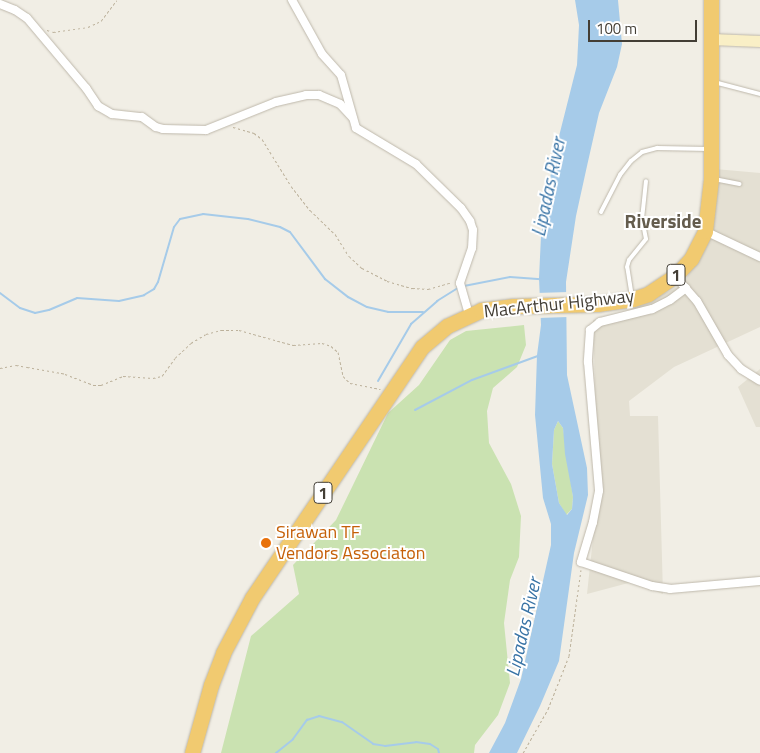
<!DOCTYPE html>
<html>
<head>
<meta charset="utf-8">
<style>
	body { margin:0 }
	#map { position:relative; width:760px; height:753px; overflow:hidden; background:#f1eee5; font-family:"Titillium Web",sans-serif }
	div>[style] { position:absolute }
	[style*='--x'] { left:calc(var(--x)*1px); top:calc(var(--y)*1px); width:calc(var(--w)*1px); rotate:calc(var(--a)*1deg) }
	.residential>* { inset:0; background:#e4e0d3 }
	.green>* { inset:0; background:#cae2b1 }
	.water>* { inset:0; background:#a6cbe9 }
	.pier>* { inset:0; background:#f1eee5 }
	.stream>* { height:2px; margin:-1px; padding:0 1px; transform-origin:1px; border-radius:1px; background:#a6cbe9 }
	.path>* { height:1px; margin-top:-0.5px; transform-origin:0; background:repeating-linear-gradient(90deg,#bcb19b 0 2.5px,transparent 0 5px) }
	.roads { filter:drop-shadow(0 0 1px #beb8ab) drop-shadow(0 0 1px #beb8ab) }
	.lane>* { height:4px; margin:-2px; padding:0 2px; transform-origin:2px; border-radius:2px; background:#fff }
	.street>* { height:8px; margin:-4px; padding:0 4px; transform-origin:4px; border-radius:4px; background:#fff }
	.secondary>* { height:11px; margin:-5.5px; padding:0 5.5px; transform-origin:5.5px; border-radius:5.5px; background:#f9efc6 }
	.highway>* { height:15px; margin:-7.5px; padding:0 7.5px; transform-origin:7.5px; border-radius:7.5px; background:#f1ca70 }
	.dots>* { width:14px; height:14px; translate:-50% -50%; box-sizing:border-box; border:2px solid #fff; border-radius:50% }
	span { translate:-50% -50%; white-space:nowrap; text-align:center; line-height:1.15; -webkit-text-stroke:4px #fff; paint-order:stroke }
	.shield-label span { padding:1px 4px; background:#fff; border:1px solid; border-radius:4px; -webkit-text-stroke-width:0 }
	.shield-label { font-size:16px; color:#433e35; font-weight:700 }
	.street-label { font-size:18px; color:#433e35 }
	.food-label { font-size:18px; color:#c56008 }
	.left { translate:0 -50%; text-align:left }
	.water-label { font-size:19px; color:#3873a5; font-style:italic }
	.neighbourhood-label { font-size:19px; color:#645c4d; font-weight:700 }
	.scale { position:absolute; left:588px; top:20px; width:109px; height:22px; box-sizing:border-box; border:2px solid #433e35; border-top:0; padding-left:6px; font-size:15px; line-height:18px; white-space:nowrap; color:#433e35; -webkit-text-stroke:4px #fff; paint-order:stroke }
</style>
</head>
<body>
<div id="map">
	<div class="residential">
		<div style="clip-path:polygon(715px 169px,760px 173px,760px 327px,674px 367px,629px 401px,630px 416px,658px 416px,663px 594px,632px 582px,587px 594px,598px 492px,593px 320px,623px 313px,682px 285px,709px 241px)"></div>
		<div style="clip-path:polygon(760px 369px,760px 427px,756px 427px,738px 387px)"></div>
	</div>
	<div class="green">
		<div style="clip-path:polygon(524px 325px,526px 345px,517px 367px,493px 388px,487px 411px,489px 443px,511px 484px,521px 516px,519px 557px,510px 580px,504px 623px,510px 683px,498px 715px,475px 745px,474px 753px,221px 753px,251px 636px,299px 594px,293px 565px,336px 520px,388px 413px,419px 385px,450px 340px,466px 331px)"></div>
		<div style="clip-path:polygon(558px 421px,563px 428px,573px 497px,572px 509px,566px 515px,559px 503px,552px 464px,554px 430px)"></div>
	</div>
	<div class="water">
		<div style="clip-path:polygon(evenodd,575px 0,618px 0,622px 44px,617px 67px,599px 113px,587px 166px,576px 216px,566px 282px,567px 375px,587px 468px,588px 495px,574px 553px,559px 661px,540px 706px,517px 753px,489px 753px,505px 723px,521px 679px,551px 545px,551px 524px,543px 498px,535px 415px,537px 355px,541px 325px,539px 278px,541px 236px,553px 160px,577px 65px,579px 25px,575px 0,558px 421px,563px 428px,565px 454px,573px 497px,572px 509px,567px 515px,559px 503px,552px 464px,554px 430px,558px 421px)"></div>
	</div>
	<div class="pier">
		<div style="clip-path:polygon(569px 292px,568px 317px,538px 318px,536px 293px)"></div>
	</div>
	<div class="stream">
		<div style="--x:464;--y:286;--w:47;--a:-11.1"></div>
		<div style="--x:510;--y:277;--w:31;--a:4"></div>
		<div style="--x:0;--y:293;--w:25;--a:37"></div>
		<div style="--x:20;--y:308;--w:16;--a:18"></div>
		<div style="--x:35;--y:313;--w:14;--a:-12"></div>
		<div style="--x:49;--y:310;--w:30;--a:-23"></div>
		<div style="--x:77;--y:298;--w:42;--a:4.1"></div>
		<div style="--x:119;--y:301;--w:26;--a:-13"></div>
		<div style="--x:144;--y:295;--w:12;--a:-31"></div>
		<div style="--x:154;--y:289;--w:8;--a:-60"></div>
		<div style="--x:158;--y:282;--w:57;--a:-73.8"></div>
		<div style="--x:174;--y:227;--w:10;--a:-53"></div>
		<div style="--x:180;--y:219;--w:24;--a:-12"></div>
		<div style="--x:203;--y:214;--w:45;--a:6.3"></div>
		<div style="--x:248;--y:219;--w:33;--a:14"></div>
		<div style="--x:280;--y:227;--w:11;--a:27"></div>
		<div style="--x:290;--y:232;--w:59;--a:53.3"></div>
		<div style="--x:325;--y:279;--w:29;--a:38"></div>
		<div style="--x:348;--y:297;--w:21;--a:28"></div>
		<div style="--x:367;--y:307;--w:22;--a:13"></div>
		<div style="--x:388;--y:312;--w:35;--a:0"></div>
		<div style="--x:378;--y:381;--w:66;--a:-59.9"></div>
		<div style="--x:411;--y:324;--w:35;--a:-41"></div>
		<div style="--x:437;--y:301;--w:25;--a:-32"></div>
		<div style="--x:415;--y:410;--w:64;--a:-27.8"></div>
		<div style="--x:472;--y:380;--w:70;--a:-20"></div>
		<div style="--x:276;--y:753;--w:22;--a:-39"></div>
		<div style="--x:293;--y:739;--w:24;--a:-54"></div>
		<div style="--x:307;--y:720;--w:13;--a:-18"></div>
		<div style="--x:319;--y:716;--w:24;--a:15"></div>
		<div style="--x:342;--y:722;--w:38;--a:35"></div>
		<div style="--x:373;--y:744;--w:12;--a:9"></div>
		<div style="--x:385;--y:746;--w:31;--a:-7"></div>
		<div style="--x:416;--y:742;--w:14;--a:8"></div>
		<div style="--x:430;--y:744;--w:9;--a:32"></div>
		<div style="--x:438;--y:749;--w:4;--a:76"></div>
	</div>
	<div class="path">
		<div style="--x:47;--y:30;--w:6;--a:18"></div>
		<div style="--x:53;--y:32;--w:35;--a:-8"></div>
		<div style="--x:88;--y:27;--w:14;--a:-25"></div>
		<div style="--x:101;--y:21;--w:26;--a:-53"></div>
		<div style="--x:233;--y:127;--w:22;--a:16"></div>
		<div style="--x:254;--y:133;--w:10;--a:37"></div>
		<div style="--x:262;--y:139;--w:55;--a:58.3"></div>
		<div style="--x:291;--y:186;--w:31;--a:52"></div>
		<div style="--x:310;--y:210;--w:35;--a:44"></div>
		<div style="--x:335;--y:234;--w:26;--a:58"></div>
		<div style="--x:349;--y:256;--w:18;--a:43"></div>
		<div style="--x:362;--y:268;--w:28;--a:27"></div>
		<div style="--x:387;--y:281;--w:26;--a:16"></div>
		<div style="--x:412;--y:288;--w:16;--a:4"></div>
		<div style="--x:428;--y:289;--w:25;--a:-16"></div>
		<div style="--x:0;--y:368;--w:16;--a:-11"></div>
		<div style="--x:16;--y:365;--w:11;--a:10"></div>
		<div style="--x:27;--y:367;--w:39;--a:10"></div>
		<div style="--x:65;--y:374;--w:30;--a:21"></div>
		<div style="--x:93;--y:385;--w:8;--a:0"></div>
		<div style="--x:101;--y:385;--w:24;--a:-22"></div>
		<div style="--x:123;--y:376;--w:30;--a:4"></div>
		<div style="--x:153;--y:378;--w:9;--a:-13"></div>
		<div style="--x:162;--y:376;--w:22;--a:-54"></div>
		<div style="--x:175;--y:358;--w:22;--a:-43"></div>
		<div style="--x:191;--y:343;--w:17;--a:-31"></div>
		<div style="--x:206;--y:334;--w:16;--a:-15"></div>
		<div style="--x:221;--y:330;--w:18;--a:0"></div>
		<div style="--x:239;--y:330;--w:56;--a:15.5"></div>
		<div style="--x:293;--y:345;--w:29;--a:-4"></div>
		<div style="--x:322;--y:343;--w:9;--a:18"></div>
		<div style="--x:331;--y:346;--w:9;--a:41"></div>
		<div style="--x:338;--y:352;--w:25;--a:78"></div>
		<div style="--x:343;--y:376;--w:10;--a:45"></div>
		<div style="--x:350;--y:383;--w:31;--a:11"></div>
		<div style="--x:523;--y:753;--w:51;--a:-60.4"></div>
		<div style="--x:548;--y:709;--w:57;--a:-68.4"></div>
		<div style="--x:569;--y:656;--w:87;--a:-82.1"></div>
	</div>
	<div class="roads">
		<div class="lane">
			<div style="--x:714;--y:82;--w:48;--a:14.6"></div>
			<div style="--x:714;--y:179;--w:26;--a:11"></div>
			<div style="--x:601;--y:212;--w:42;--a:-62.8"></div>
			<div style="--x:620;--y:175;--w:18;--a:-52"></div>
			<div style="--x:631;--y:161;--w:14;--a:-39"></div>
			<div style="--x:642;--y:152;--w:16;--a:-15"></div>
			<div style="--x:657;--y:148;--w:51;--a:1.1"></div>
			<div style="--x:632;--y:297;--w:30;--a:-99"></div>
			<div style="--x:627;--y:267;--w:7;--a:-74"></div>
			<div style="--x:629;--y:260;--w:27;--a:-51"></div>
			<div style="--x:646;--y:239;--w:20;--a:-101"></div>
			<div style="--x:642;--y:219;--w:38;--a:-84"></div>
		</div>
		<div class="street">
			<div style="--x:292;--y:0;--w:62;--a:60.9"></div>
			<div style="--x:322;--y:54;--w:28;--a:48"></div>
			<div style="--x:341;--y:75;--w:55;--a:74.2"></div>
			<div style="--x:356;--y:128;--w:70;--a:31"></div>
			<div style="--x:416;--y:164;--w:63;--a:44.4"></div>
			<div style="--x:461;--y:208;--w:16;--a:55"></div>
			<div style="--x:470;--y:221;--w:9;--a:72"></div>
			<div style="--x:473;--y:230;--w:18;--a:93"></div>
			<div style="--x:472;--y:248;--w:37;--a:109"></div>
			<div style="--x:460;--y:283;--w:32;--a:74"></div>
			<div style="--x:0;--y:4;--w:16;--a:22"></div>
			<div style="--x:15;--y:10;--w:14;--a:34"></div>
			<div style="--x:27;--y:18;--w:92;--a:49.9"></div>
			<div style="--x:86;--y:88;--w:22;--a:56"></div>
			<div style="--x:98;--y:106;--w:16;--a:30"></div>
			<div style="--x:112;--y:114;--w:30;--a:6"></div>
			<div style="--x:142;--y:117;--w:17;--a:36"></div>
			<div style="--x:156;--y:127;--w:7;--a:16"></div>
			<div style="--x:163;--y:129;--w:43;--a:1.3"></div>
			<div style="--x:206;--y:130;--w:75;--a:-21.8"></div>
			<div style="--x:276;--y:102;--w:31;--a:-13"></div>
			<div style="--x:306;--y:95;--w:13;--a:0"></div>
			<div style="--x:319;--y:95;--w:23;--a:23"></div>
			<div style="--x:340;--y:104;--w:18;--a:47"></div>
			<div style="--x:705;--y:231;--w:61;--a:25.3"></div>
			<div style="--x:675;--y:276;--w:33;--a:49"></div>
			<div style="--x:697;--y:301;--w:62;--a:60.1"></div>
			<div style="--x:728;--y:355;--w:19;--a:47"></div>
			<div style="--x:741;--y:369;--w:22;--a:32"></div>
			<div style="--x:686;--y:288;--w:20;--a:143"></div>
			<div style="--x:670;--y:300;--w:20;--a:153"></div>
			<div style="--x:652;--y:309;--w:54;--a:166"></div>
			<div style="--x:600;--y:322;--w:13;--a:141"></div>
			<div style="--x:590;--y:330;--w:32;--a:94"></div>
			<div style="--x:588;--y:362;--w:129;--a:85.1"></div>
			<div style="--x:599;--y:491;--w:32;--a:101"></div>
			<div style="--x:593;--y:522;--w:42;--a:106.7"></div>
			<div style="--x:581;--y:562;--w:75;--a:18.7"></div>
			<div style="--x:652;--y:586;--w:18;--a:9"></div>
			<div style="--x:670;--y:589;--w:90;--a:-5.1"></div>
		</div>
		<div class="secondary">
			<div style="--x:711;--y:39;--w:49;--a:2.3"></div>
		</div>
		<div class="highway">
			<div style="--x:192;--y:753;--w:71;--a:-74.4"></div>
			<div style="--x:211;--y:685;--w:34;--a:-69"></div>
			<div style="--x:223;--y:653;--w:62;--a:-62.2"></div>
			<div style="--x:252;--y:598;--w:303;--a:-55.9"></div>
			<div style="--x:422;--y:347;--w:33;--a:-40"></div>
			<div style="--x:447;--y:326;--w:38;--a:-25"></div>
			<div style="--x:481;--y:310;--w:33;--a:-7"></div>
			<div style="--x:514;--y:306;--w:83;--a:-1.4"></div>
			<div style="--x:597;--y:304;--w:36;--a:-8"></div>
			<div style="--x:633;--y:299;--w:16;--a:-18"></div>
			<div style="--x:648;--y:294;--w:32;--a:-34"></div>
			<div style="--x:675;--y:276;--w:23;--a:-47"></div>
			<div style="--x:691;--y:259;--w:31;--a:-63"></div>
			<div style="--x:705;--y:231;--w:52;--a:-83.4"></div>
			<div style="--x:711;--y:179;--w:179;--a:-90"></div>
		</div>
	</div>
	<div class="dots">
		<div style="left:266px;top:543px;background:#e8710a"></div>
	</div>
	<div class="shield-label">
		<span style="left:676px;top:275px">1</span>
		<span style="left:323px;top:493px">1</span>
	</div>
	<div class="street-label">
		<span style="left:559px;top:304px;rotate:-6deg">MacArthur Highway</span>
	</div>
	<div class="food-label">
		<span class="left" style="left:276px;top:543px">Sirawan TF<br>Vendors Associaton</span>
	</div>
	<div class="water-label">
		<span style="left:548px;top:187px;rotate:-78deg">Lipadas River</span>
		<span style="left:523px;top:627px;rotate:-77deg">Lipadas River</span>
	</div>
	<div class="neighbourhood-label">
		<span style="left:663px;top:221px">Riverside</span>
	</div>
	<div class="scale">100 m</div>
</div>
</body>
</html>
